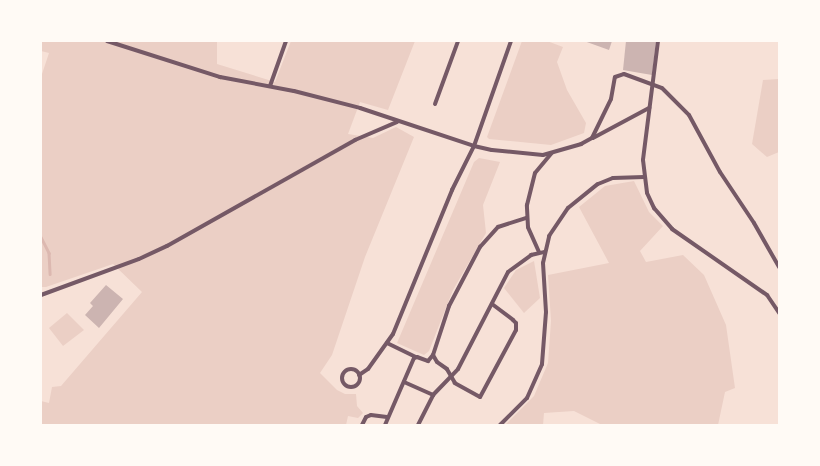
<!DOCTYPE html>
<html>
<head>
<meta charset="utf-8">
<style>
	body { margin:0 }
	#map { position:relative; width:820px; height:466px; overflow:hidden; background:#f7e1d7; font-family:"Fira Sans Condensed",sans-serif }
	div>[style] { position:absolute }
	[style*='--x'] { left:calc(var(--x)*1px); top:calc(var(--y)*1px); width:calc(var(--w)*1px); rotate:calc(var(--a)*1deg) }
	.green>* { inset:0; background:#ebcfc5 }
	.stream>* { height:2.5px; margin:-1.25px; padding:0 1.25px; transform-origin:1.25px; border-radius:1.25px; background:#dcb8b0 }
	.building>* { inset:0; background:#ccb4b1 }
	.minor>* { height:4px; margin:-2px; padding:0 2px; transform-origin:2px; border-radius:2px; background:#755966 }
	.minor>.ring { margin:-2px; padding:0; box-sizing:content-box; background:none; border:4px solid #755966; border-radius:50% }
	span { translate:-50% -50%; white-space:nowrap; text-align:center; line-height:1.15; -webkit-text-stroke:4px #fffaf5; paint-order:stroke }
	.frame { position:absolute; inset:0; border:42px solid #fffaf5; pointer-events:none }
</style>
</head>
<body>
<div id="map">
	<div class="green">
		<div style="clip-path:polygon(41px 41px,217px 41px,217px 64px,275px 82px,291px 41px,415px 41px,388px 110px,360px 102px,348px 134px,373px 138px,396px 127px,414px 137px,365px 257px,332px 355px,320px 373px,337px 390px,345px 394px,356px 394px,357px 406px,363px 413px,358px 418px,348px 416px,346px 425px,41px 425px,41px 401px,49px 403px,52px 387px,61px 386px,142px 292px,113px 264px,46px 287px,41px 287px,41px 77px,49px 53px,41px 51px)"></div>
		<div style="clip-path:polygon(522px 41px,547px 41px,563px 47px,557px 62px,567px 90px,586px 123px,584px 133px,551px 145px,489px 139px,487px 137px)"></div>
		<div style="clip-path:polygon(779px 79px,779px 152px,767px 157px,752px 144px,763px 80px)"></div>
		<div style="clip-path:polygon(479px 158px,500px 162px,483px 205px,486px 233px,453px 290px,429px 351px,424px 355px,397px 343px,474px 162px)"></div>
		<div style="clip-path:polygon(634px 181px,649px 212px,663px 226px,640px 251px,646px 262px,683px 255px,704px 275px,726px 325px,735px 388px,725px 392px,718px 425px,602px 425px,574px 411px,544px 413px,543px 425px,505px 425px,534px 396px,548px 363px,551px 321px,548px 275px,609px 263px,579px 207px,605px 186px)"></div>
		<div style="clip-path:polygon(534px 261px,540px 298px,524px 313px,504px 288px,516px 270px)"></div>
		<div style="clip-path:polygon(67px 313px,84px 330px,63px 346px,49px 328px)"></div>
	</div>
	<div class="stream">
		<div style="--x:41;--y:237;--w:18;--a:63"></div>
		<div style="--x:49;--y:253;--w:21;--a:87"></div>
	</div>
	<div class="building">
		<div style="clip-path:polygon(584px 41px,612px 41px,609px 50px)"></div>
		<div style="clip-path:polygon(626px 41px,656px 41px,652px 75px,623px 70px)"></div>
		<div style="clip-path:polygon(106px 285px,123px 299px,99px 328px,85px 315px,93px 306px,90px 303px)"></div>
	</div>
	<div class="minor">
		<div style="--x:107;--y:41;--w:119;--a:17.7"></div>
		<div style="--x:220;--y:77;--w:75;--a:10.7"></div>
		<div style="--x:294;--y:91;--w:68;--a:14.4"></div>
		<div style="--x:360;--y:108;--w:120;--a:18.4"></div>
		<div style="--x:474;--y:146;--w:18;--a:13"></div>
		<div style="--x:492;--y:150;--w:51;--a:5.6"></div>
		<div style="--x:543;--y:155;--w:40;--a:-16"></div>
		<div style="--x:581;--y:144;--w:13;--a:-29"></div>
		<div style="--x:592;--y:138;--w:43;--a:-64"></div>
		<div style="--x:611;--y:99;--w:22;--a:-80"></div>
		<div style="--x:615;--y:77;--w:9;--a:-18"></div>
		<div style="--x:624;--y:74;--w:40;--a:20.2"></div>
		<div style="--x:662;--y:88;--w:38;--a:45"></div>
		<div style="--x:689;--y:115;--w:65;--a:61.5"></div>
		<div style="--x:720;--y:172;--w:61;--a:56.3"></div>
		<div style="--x:754;--y:223;--w:51;--a:60.4"></div>
		<div style="--x:658;--y:41;--w:120;--a:97.2"></div>
		<div style="--x:643;--y:160;--w:33;--a:83"></div>
		<div style="--x:647;--y:193;--w:17;--a:65"></div>
		<div style="--x:654;--y:208;--w:28;--a:49"></div>
		<div style="--x:672;--y:229;--w:116;--a:34.8"></div>
		<div style="--x:767;--y:295;--w:22;--a:56"></div>
		<div style="--x:270;--y:86;--w:48;--a:-70.4"></div>
		<div style="--x:435;--y:104;--w:67;--a:-69.9"></div>
		<div style="--x:593;--y:138;--w:64;--a:-28.2"></div>
		<div style="--x:539;--y:252;--w:27;--a:-114"></div>
		<div style="--x:528;--y:227;--w:22;--a:-93"></div>
		<div style="--x:527;--y:205;--w:33;--a:-76"></div>
		<div style="--x:535;--y:173;--w:26;--a:-50"></div>
		<div style="--x:41;--y:295;--w:104;--a:-20.2"></div>
		<div style="--x:139;--y:259;--w:31;--a:-25"></div>
		<div style="--x:167;--y:246;--w:216;--a:-29.4"></div>
		<div style="--x:355;--y:140;--w:46;--a:-23.2"></div>
		<div style="--x:492;--y:304;--w:26;--a:37"></div>
		<div style="--x:513;--y:320;--w:4;--a:45"></div>
		<div style="--x:516;--y:323;--w:7;--a:90"></div>
		<div style="--x:516;--y:330;--w:76;--a:118.2"></div>
		<div style="--x:480;--y:397;--w:29;--a:-151"></div>
		<div style="--x:455;--y:383;--w:16;--a:-120"></div>
		<div style="--x:447;--y:369;--w:12;--a:-145"></div>
		<div style="--x:437;--y:362;--w:8;--a:-120"></div>
		<div style="--x:433;--y:355;--w:52;--a:-71.9"></div>
		<div style="--x:449;--y:306;--w:67;--a:-62.3"></div>
		<div style="--x:480;--y:247;--w:27;--a:-48"></div>
		<div style="--x:498;--y:227;--w:29;--a:-18"></div>
		<div style="--x:387;--y:343;--w:32;--a:26"></div>
		<div class="ring" style="left:342px;top:369px;width:14px;height:14px"></div>
		<div style="--x:359;--y:375;--w:11;--a:-34"></div>
		<div style="--x:368;--y:369;--w:43;--a:-54.5"></div>
		<div style="--x:393;--y:334;--w:156;--a:-67.7"></div>
		<div style="--x:452;--y:190;--w:49;--a:-63.4"></div>
		<div style="--x:474;--y:146;--w:111;--a:-70.6"></div>
		<div style="--x:404;--y:382;--w:32;--a:24"></div>
		<div style="--x:362;--y:425;--w:9;--a:-63"></div>
		<div style="--x:366;--y:417;--w:5;--a:-22"></div>
		<div style="--x:371;--y:415;--w:16;--a:7"></div>
		<div style="--x:385;--y:425;--w:73;--a:-66.6"></div>
		<div style="--x:414;--y:358;--w:3;--a:-18"></div>
		<div style="--x:417;--y:357;--w:12;--a:20"></div>
		<div style="--x:428;--y:361;--w:8;--a:-50"></div>
		<div style="--x:418;--y:425;--w:34;--a:-63"></div>
		<div style="--x:433;--y:395;--w:36;--a:-46"></div>
		<div style="--x:458;--y:369;--w:109;--a:-62.7"></div>
		<div style="--x:508;--y:272;--w:29;--a:-36"></div>
		<div style="--x:531;--y:255;--w:13;--a:-13"></div>
		<div style="--x:500;--y:425;--w:38;--a:-45"></div>
		<div style="--x:527;--y:398;--w:37;--a:-66"></div>
		<div style="--x:542;--y:364;--w:52;--a:-85.6"></div>
		<div style="--x:546;--y:312;--w:49;--a:-93.5"></div>
		<div style="--x:543;--y:263;--w:28;--a:-77"></div>
		<div style="--x:549;--y:236;--w:34;--a:-56"></div>
		<div style="--x:568;--y:208;--w:38;--a:-39"></div>
		<div style="--x:598;--y:184;--w:16;--a:-22"></div>
		<div style="--x:613;--y:178;--w:31;--a:-2"></div>
	</div>
	<div class="frame"></div>
</div>
</body>
</html>
